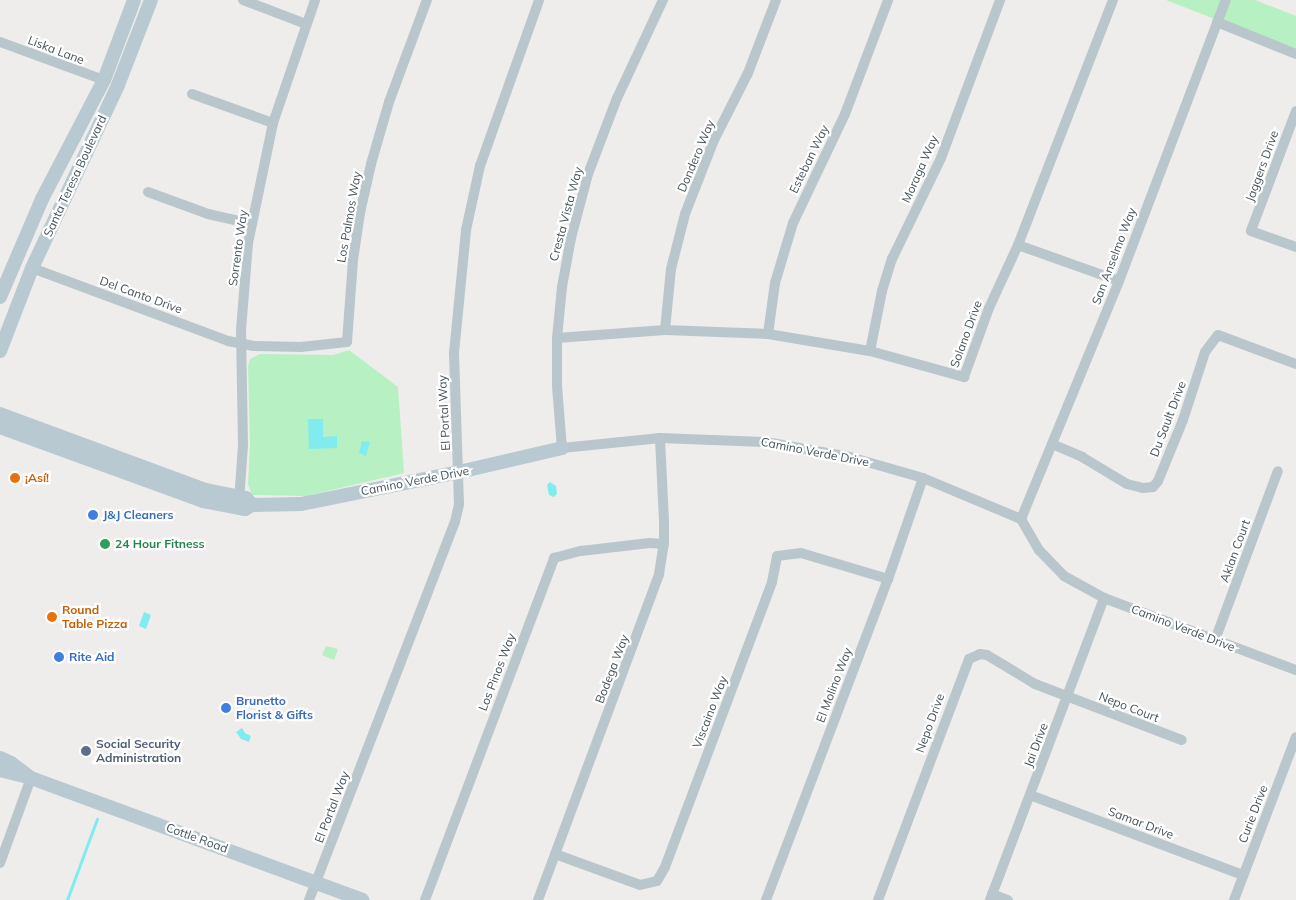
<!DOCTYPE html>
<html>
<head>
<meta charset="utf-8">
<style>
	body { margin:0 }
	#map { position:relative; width:1296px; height:900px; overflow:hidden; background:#efecec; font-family:Mulish,sans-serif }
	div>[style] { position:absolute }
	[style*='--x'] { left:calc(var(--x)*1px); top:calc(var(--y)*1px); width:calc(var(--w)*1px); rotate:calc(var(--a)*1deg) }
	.green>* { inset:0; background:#b7f0c2 }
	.water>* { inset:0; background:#81ecef }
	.stream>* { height:2.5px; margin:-1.25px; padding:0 1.25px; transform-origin:1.25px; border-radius:1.25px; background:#81ecef }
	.street>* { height:10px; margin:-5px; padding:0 5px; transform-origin:5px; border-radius:5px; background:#b9c7cc }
	.secondary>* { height:14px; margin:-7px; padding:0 7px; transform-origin:7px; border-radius:7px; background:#b8c9d1 }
	.dots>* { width:14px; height:14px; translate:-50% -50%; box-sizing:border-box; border:2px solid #fff; border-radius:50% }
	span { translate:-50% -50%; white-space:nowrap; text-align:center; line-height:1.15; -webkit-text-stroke:4.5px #fff; paint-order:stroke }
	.street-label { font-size:12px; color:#44535a }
	.food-label { font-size:12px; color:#c56008; font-weight:700 }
	.left { translate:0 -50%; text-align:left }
	.shop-label { font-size:12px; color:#366cbe; font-weight:700 }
	.leisure-label { font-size:12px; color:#27864d; font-weight:700 }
	.service-label { font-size:12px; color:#4e5e75; font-weight:700 }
</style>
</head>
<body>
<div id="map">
	<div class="green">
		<div style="clip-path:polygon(1166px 0,1255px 0,1296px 16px,1296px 51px)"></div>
		<div style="clip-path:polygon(349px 350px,398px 387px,404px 473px,306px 496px,252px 495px,248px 484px,250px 445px,248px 366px,250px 359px,260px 354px,333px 355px)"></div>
		<div style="clip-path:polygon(326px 646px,338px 649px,334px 660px,322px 655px)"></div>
	</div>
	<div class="water">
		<div style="clip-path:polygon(308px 419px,323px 419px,323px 437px,337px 436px,337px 448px,309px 449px)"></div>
		<div style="clip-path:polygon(362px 441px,370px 442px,366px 456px,359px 453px)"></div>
		<div style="clip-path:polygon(550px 482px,556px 486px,557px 494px,554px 497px,549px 495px,547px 485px)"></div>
		<div style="clip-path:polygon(144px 612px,151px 615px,146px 629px,139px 626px)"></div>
		<div style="clip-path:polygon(242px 728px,245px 733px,251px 736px,249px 742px,241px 739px,236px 732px)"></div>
	</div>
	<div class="stream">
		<div style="--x:67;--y:900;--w:86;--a:-69.7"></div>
	</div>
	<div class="street">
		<div style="--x:243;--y:0;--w:67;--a:20.9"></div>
		<div style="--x:663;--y:0;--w:108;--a:115.1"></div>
		<div style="--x:617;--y:98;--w:81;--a:110.9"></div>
		<div style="--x:588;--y:174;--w:66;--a:104.9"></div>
		<div style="--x:571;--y:238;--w:50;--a:100.4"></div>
		<div style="--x:562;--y:287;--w:51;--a:95.6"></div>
		<div style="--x:557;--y:338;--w:48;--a:90"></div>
		<div style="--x:557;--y:386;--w:62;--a:85.4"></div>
		<div style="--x:562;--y:448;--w:99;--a:-5.8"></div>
		<div style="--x:660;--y:438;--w:106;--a:2.2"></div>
		<div style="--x:766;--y:442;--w:85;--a:10.1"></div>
		<div style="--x:850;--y:457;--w:76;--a:16"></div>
		<div style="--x:923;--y:478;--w:106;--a:22.7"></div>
		<div style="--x:1021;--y:519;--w:36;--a:60"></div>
		<div style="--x:1039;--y:550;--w:36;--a:46"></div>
		<div style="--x:1064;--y:576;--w:46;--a:28.8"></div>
		<div style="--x:1104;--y:598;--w:205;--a:20.6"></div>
		<div style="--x:1217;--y:22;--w:85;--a:22.1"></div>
		<div style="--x:0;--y:42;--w:111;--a:20.1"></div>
		<div style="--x:192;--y:94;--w:86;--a:19.7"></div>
		<div style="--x:1296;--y:111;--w:128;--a:110.6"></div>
		<div style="--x:1251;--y:231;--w:48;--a:19.6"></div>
		<div style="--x:148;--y:192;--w:64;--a:20.1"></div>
		<div style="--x:208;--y:214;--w:45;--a:12.8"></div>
		<div style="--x:1018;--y:245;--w:107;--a:19.6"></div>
		<div style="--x:32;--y:268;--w:209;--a:20.4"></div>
		<div style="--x:228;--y:341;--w:25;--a:11"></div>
		<div style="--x:253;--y:346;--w:48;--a:1.2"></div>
		<div style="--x:301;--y:347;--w:46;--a:-6.2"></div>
		<div style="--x:347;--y:342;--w:82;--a:-85.8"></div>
		<div style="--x:353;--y:260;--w:48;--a:-81.5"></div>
		<div style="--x:360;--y:213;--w:50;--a:-77.3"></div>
		<div style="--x:371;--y:164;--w:65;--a:-73.8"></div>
		<div style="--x:389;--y:102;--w:109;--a:-69.6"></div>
		<div style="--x:665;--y:330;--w:61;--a:-84.4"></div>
		<div style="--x:671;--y:269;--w:57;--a:-75.7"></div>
		<div style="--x:685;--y:214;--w:79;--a:-68.6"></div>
		<div style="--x:714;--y:140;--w:75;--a:-63.1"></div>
		<div style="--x:748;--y:73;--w:78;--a:-69"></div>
		<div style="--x:768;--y:334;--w:51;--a:-82.2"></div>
		<div style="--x:775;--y:283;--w:63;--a:-73.3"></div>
		<div style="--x:793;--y:223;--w:121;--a:-64.5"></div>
		<div style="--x:845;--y:114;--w:122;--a:-69.3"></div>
		<div style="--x:557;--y:338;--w:108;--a:-4.2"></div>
		<div style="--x:665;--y:330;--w:103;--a:2.2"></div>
		<div style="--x:768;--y:334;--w:103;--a:9.5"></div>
		<div style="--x:870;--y:351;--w:98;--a:15.5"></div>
		<div style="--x:964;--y:377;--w:73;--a:-70.1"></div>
		<div style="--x:989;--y:308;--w:69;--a:-65.3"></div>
		<div style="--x:1018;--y:245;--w:263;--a:-68.8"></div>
		<div style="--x:870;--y:351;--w:61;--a:-78.7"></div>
		<div style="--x:882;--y:291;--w:34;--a:-73"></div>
		<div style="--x:892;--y:259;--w:112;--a:-64.1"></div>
		<div style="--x:941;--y:158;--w:169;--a:-69.5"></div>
		<div style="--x:1052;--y:444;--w:33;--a:23"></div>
		<div style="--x:1082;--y:457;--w:52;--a:31"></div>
		<div style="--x:1127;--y:484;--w:16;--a:14"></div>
		<div style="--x:1143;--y:488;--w:10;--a:-6"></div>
		<div style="--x:1153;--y:487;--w:8;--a:-50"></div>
		<div style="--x:1158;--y:481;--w:66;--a:-67.7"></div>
		<div style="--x:1183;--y:420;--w:71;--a:-72.1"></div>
		<div style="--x:1205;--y:352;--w:21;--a:-53"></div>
		<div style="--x:1218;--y:335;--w:83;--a:20.4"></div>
		<div style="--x:239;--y:501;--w:56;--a:-85.9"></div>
		<div style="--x:243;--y:445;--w:115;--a:-91"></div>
		<div style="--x:241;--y:330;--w:87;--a:-85.4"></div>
		<div style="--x:248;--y:243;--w:123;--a:-78.2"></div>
		<div style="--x:273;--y:123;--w:130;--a:-71.1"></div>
		<div style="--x:1021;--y:519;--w:257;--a:-67.6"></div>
		<div style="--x:1119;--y:281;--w:301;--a:-69.2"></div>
		<div style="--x:1215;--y:640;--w:180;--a:-69.6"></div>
		<div style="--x:1030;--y:795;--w:228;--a:20.6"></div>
		<div style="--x:555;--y:854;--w:90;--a:20"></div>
		<div style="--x:640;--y:885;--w:17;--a:-13"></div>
		<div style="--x:657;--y:881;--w:16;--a:-60"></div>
		<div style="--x:665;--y:867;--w:304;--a:-69.4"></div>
		<div style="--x:772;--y:582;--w:26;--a:-79"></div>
		<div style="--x:777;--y:556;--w:24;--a:-7"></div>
		<div style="--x:801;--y:553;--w:91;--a:16.6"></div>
		<div style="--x:0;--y:863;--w:90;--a:-70"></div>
		<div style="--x:992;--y:894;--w:17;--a:21"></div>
		<div style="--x:309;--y:900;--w:405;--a:-68.9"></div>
		<div style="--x:455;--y:522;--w:18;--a:-77"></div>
		<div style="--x:459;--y:504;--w:151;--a:-91.9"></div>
		<div style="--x:454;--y:353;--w:124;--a:-84.4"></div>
		<div style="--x:466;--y:230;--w:66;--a:-77.7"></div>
		<div style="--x:480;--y:166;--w:176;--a:-70.4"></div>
		<div style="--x:425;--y:900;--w:366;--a:-69.3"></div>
		<div style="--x:554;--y:558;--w:28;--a:-15"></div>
		<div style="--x:581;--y:551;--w:69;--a:-6.6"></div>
		<div style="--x:650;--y:543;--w:14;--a:4"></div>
		<div style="--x:538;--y:900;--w:348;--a:-69.6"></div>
		<div style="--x:659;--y:574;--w:30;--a:-81"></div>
		<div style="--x:664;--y:544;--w:23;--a:-90"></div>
		<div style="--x:664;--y:521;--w:83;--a:-92.8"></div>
		<div style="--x:766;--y:900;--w:343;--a:-69.2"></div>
		<div style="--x:888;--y:579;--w:107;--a:-70.9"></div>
		<div style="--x:878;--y:900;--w:258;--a:-69.3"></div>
		<div style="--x:969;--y:659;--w:12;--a:-24"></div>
		<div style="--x:980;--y:654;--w:7;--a:8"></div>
		<div style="--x:987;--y:655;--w:56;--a:31.1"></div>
		<div style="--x:1035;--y:684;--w:157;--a:20.9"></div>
		<div style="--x:990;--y:900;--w:323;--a:-69.3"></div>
		<div style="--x:1234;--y:900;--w:174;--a:-69.2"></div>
	</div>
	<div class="secondary">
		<div style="--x:0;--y:297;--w:107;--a:-66.8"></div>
		<div style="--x:42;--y:199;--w:134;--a:-62.5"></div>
		<div style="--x:104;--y:80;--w:85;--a:-69.4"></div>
		<div style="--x:0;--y:351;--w:89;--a:-68.9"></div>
		<div style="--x:32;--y:268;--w:202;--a:-64.8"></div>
		<div style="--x:118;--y:85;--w:91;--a:-68.8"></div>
		<div style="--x:0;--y:414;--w:220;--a:20.3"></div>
		<div style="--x:206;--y:490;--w:41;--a:11.3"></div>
		<div style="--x:246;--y:498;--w:9;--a:49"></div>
		<div style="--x:0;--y:427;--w:216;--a:20"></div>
		<div style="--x:203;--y:501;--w:43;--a:10.8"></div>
		<div style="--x:245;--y:509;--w:8;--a:-30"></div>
		<div style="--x:252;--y:505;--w:49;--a:-1.2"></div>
		<div style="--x:301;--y:504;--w:161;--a:-11.4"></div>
		<div style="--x:459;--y:472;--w:106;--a:-13.1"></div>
		<div style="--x:0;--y:758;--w:12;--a:24"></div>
		<div style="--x:11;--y:763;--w:21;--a:37"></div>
		<div style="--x:0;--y:770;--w:32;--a:14"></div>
		<div style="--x:31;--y:778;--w:353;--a:20.2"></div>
	</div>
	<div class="dots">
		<div style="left:15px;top:478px;background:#e8710a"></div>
		<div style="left:93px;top:515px;background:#3f7fe0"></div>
		<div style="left:105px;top:544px;background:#2e9e5b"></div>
		<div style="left:52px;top:617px;background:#e8710a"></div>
		<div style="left:59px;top:657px;background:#3f7fe0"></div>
		<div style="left:226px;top:708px;background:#3f7fe0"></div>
		<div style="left:86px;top:751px;background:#5c6f8a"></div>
	</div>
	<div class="street-label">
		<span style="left:56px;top:50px;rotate:21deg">Liska Lane</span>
		<span style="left:696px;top:156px;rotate:-67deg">Dondero Way</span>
		<span style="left:809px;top:159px;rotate:-64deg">Esteban Way</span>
		<span style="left:1262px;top:166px;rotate:-70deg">Jaggers Drive</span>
		<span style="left:920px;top:169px;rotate:-66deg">Moraga Way</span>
		<span style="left:75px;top:176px;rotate:-65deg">Santa Teresa Boulevard</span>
		<span style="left:566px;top:214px;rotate:-75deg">Cresta Vista Way</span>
		<span style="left:349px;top:217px;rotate:-80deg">Los Palmos Way</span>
		<span style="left:238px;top:248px;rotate:-82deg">Sorrento Way</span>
		<span style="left:1114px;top:256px;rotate:-69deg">San Anselmo Way</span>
		<span style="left:141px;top:295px;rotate:20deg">Del Canto Drive</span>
		<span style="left:966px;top:334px;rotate:-70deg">Solano Drive</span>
		<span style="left:444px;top:413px;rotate:-93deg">El Portal Way</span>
		<span style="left:1168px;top:419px;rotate:-69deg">Du Sault Drive</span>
		<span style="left:815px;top:452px;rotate:11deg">Camino Verde Drive</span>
		<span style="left:415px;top:481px;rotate:-11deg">Camino Verde Drive</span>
		<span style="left:1235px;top:551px;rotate:-70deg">Aklan Court</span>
		<span style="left:1183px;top:628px;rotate:21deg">Camino Verde Drive</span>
		<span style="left:612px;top:669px;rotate:-69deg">Bodega Way</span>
		<span style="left:497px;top:672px;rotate:-69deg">Los Pinos Way</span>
		<span style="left:834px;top:685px;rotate:-69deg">El Molino Way</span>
		<span style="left:1129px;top:707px;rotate:21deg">Nepo Court</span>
		<span style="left:710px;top:712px;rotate:-69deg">Viscaino Way</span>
		<span style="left:930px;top:723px;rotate:-70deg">Nepo Drive</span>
		<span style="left:1036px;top:745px;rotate:-69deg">Jai Drive</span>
		<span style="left:332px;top:807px;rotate:-69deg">El Portal Way</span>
		<span style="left:1253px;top:814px;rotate:-69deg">Curie Drive</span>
		<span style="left:1141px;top:823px;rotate:21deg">Samar Drive</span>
		<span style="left:197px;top:838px;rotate:20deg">Cottle Road</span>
	</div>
	<div class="food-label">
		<span class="left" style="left:25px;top:478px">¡Así!</span>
		<span class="left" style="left:62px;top:617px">Round<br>Table Pizza</span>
	</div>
	<div class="shop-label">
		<span class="left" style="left:103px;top:515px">J&amp;J Cleaners</span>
		<span class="left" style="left:69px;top:657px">Rite Aid</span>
		<span class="left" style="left:236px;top:708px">Brunetto<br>Florist &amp; Gifts</span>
	</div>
	<div class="leisure-label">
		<span class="left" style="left:115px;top:544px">24 Hour Fitness</span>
	</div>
	<div class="service-label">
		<span class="left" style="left:96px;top:751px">Social Security<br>Administration</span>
	</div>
</div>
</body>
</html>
